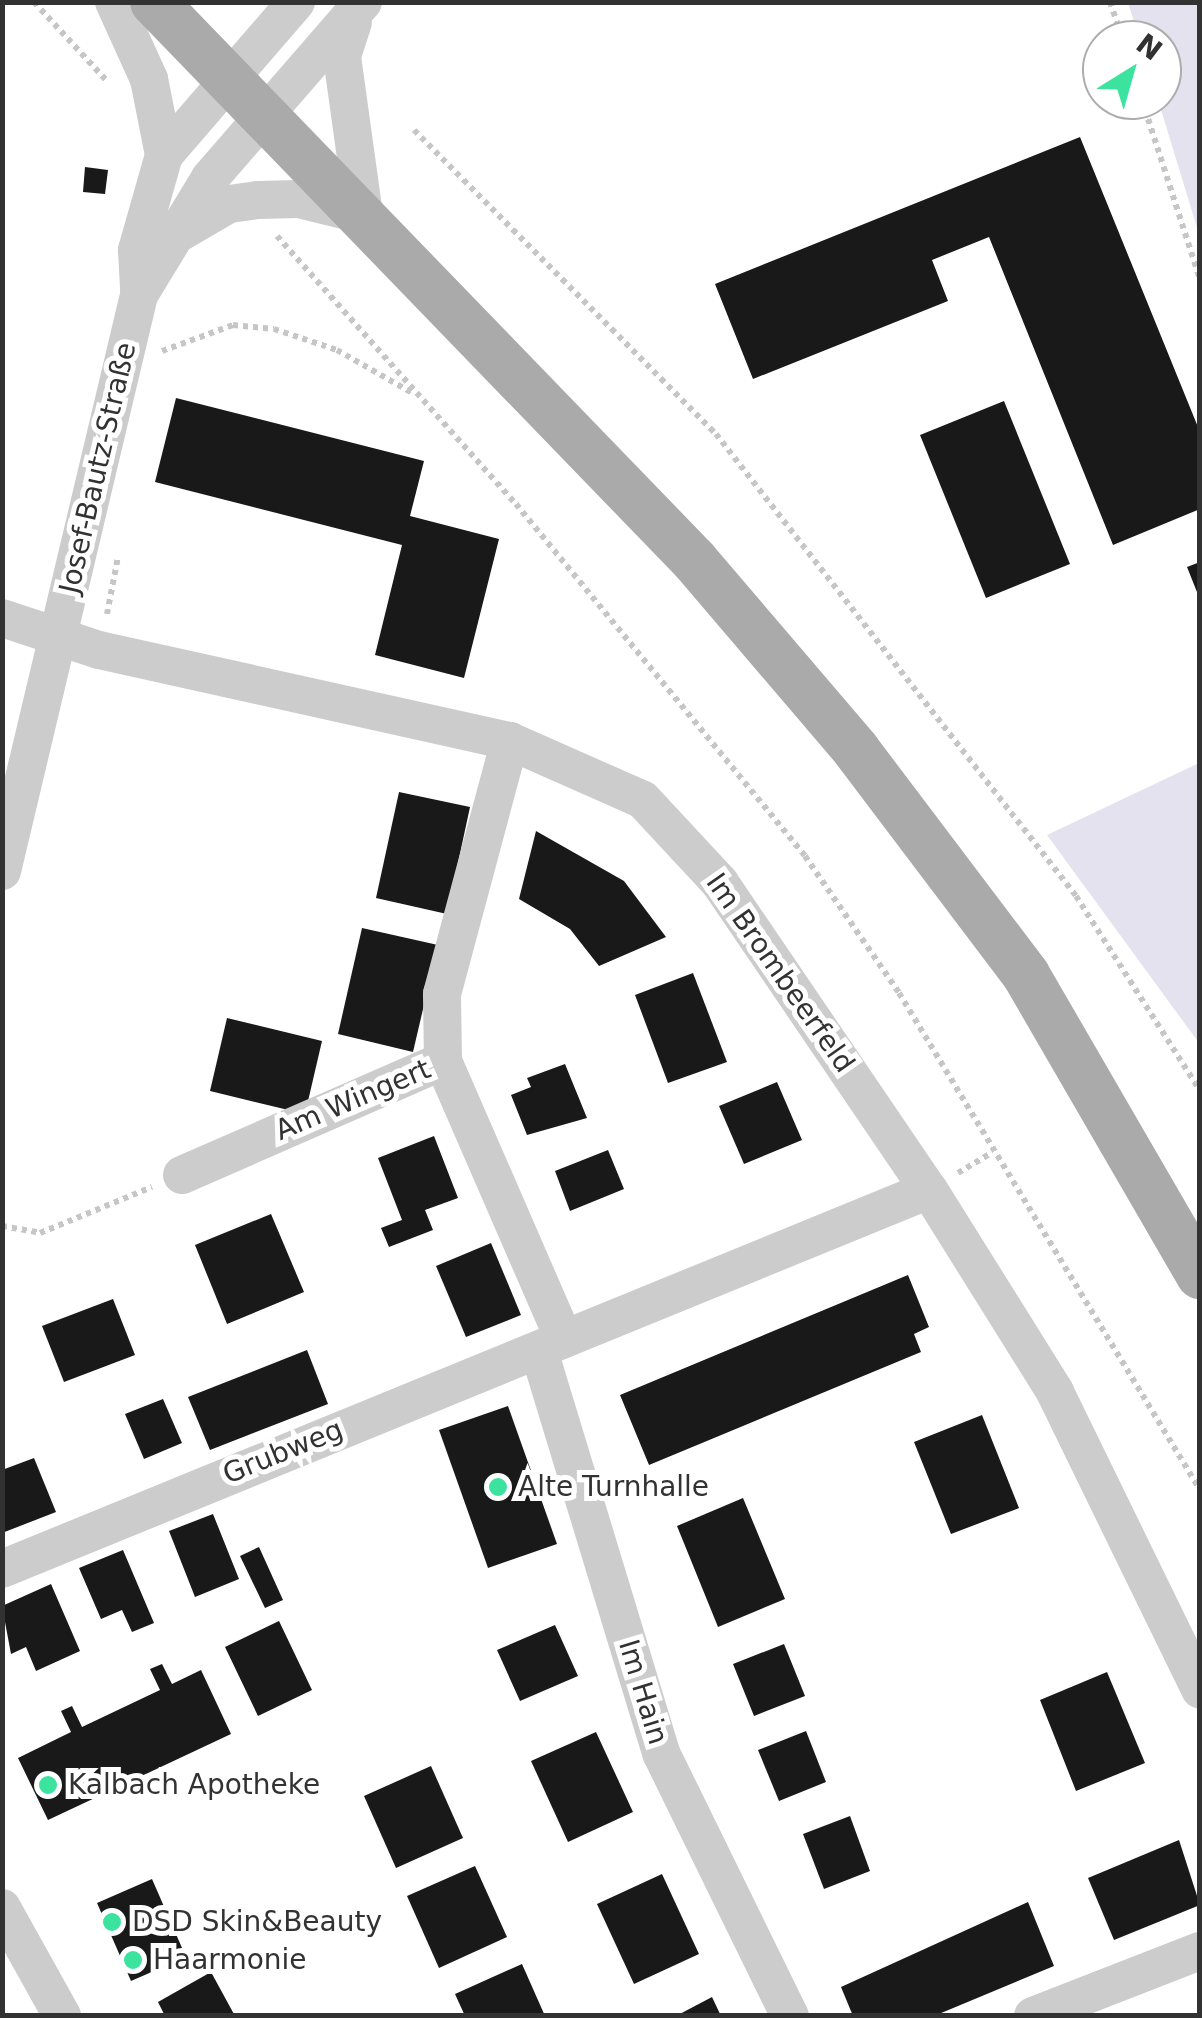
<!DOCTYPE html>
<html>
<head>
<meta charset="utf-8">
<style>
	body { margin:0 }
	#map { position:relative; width:1202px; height:2018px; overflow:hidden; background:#fff; font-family:"DejaVu Sans",sans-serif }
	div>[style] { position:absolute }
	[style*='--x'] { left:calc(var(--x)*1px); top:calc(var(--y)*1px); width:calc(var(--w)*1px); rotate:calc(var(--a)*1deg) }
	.green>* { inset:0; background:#e3e2ee }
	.building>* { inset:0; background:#191919 }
	.path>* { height:6px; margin-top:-3px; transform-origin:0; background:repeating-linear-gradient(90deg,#c6c6c6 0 5px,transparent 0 10px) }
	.minor>* { height:38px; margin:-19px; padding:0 19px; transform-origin:19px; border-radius:19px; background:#ccc }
	.major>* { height:48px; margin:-24px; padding:0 24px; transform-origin:24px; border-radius:24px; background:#aaa }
	.dots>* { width:28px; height:28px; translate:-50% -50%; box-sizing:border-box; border:5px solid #fff; border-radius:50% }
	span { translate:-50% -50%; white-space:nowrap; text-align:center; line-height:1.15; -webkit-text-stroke:10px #fff; paint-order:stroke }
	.street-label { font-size:28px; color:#323232 }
	.poi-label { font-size:28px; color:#323232 }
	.left { translate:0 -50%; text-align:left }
	.frame { position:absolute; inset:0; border:5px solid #323232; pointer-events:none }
	.north { position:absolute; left:1082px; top:20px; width:100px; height:100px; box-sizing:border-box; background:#fff; border:2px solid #adadad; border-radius:50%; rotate:37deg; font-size:28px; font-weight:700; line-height:40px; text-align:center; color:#323232 }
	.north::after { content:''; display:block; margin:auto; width:35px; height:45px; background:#3be39e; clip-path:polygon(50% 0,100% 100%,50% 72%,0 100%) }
</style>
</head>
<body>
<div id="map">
	<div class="green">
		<div style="clip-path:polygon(1128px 3px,1199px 3px,1199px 234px,1158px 100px,1162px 40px,1140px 40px)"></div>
		<div style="clip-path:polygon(1199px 763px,1199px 1043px,1047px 835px)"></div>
	</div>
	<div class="building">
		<div style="clip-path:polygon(1080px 137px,1200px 432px,1200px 509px,1113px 545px,989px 237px,932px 260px,948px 301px,753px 379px,715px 284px)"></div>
		<div style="clip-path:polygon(85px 167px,108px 170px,105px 194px,83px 192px)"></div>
		<div style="clip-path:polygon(176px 398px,424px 461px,410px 516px,499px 539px,464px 678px,375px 655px,402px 545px,155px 482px)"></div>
		<div style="clip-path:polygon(1004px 401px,1070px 564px,986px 598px,920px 435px)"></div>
		<div style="clip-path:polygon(1200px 562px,1200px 597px,1199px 597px,1187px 567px)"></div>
		<div style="clip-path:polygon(399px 792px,470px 807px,447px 914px,376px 898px)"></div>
		<div style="clip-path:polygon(536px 831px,624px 881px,666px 937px,599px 966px,570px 929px,519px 899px)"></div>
		<div style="clip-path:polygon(362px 928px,438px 945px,413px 1052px,338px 1034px)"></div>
		<div style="clip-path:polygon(693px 973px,727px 1062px,668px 1083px,635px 995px)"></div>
		<div style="clip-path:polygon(227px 1018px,322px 1041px,305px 1114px,210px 1091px)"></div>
		<div style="clip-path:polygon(565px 1064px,587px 1118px,527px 1135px,511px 1095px,531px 1087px,527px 1078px)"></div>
		<div style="clip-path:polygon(777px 1082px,802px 1140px,744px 1164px,719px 1106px)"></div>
		<div style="clip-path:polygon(434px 1136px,458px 1198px,425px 1210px,433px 1230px,389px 1247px,381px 1228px,402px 1220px,378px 1158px)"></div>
		<div style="clip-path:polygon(608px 1150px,624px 1189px,570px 1211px,555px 1171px)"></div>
		<div style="clip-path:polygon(271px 1214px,304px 1292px,227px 1324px,195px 1245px)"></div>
		<div style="clip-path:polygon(491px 1243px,521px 1315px,466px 1337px,436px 1266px)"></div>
		<div style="clip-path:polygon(908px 1275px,929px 1327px,914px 1334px,921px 1352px,649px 1465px,620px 1395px)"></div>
		<div style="clip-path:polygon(113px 1299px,135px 1355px,64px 1382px,42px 1326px)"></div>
		<div style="clip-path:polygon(307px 1350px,328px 1404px,210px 1450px,188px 1397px)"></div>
		<div style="clip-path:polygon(163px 1399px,182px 1443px,144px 1459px,125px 1414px)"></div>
		<div style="clip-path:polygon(508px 1406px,557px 1544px,488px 1568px,439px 1430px)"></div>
		<div style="clip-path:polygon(982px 1415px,1019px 1508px,951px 1534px,914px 1442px)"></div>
		<div style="clip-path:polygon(34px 1458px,56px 1512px,2px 1533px,2px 1470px)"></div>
		<div style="clip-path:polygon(743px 1498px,785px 1599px,718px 1627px,677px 1526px)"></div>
		<div style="clip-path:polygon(213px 1514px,239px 1579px,195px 1597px,169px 1531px)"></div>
		<div style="clip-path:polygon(259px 1547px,283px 1600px,265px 1608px,240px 1556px)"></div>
		<div style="clip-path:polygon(123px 1550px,154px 1623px,132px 1632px,122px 1610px,101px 1619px,79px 1568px)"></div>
		<div style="clip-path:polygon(51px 1584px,80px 1651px,36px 1671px,26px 1647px,11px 1654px,2px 1606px)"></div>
		<div style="clip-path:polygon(279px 1621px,312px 1690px,258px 1716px,225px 1647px)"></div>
		<div style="clip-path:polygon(555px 1625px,578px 1676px,520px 1701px,497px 1650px)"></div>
		<div style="clip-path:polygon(784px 1644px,805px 1696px,754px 1716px,733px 1664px)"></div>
		<div style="clip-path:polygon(162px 1664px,172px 1684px,201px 1670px,231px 1734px,48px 1820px,18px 1758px,71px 1732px,61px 1711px,72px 1706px,82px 1727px,160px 1690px,150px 1669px)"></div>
		<div style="clip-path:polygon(1107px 1672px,1145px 1763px,1076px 1791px,1040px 1700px)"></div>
		<div style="clip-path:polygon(806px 1731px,826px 1782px,779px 1801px,758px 1750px)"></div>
		<div style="clip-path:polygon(596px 1732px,633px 1812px,568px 1842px,531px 1761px)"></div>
		<div style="clip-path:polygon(431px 1766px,463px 1838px,396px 1868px,364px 1796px)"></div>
		<div style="clip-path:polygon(850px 1816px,870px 1871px,824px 1889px,803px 1834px)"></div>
		<div style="clip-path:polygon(1179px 1840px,1200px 1905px,1114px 1940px,1088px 1878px)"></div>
		<div style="clip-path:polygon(475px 1866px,507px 1937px,439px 1968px,407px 1896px)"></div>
		<div style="clip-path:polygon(662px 1874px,699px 1954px,634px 1984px,597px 1904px)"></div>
		<div style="clip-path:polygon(152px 1879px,186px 1957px,131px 1981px,97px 1903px)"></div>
		<div style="clip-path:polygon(1028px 1902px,1054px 1966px,934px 2016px,853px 2016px,841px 1987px)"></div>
		<div style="clip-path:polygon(522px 1964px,545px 2016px,465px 2016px,455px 1994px)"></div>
		<div style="clip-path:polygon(211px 1972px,235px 2016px,165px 2016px,158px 2002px)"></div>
		<div style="clip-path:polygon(712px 1997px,721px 2016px,676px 2016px)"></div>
	</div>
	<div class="path">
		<div style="--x:34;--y:2;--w:108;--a:47.3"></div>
		<div style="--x:1110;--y:2;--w:40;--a:71.1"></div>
		<div style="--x:1142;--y:100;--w:189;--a:72.1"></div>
		<div style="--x:414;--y:130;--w:429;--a:45.2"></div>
		<div style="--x:716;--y:434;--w:586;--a:52.07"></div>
		<div style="--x:1076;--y:896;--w:231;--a:57.5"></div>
		<div style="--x:277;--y:236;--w:359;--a:48.3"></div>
		<div style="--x:516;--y:504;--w:455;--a:50.6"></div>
		<div style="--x:805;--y:856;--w:166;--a:55.5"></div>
		<div style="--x:899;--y:993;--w:581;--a:58.8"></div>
		<div style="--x:162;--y:351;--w:76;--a:-20.1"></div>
		<div style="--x:233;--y:325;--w:41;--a:5.6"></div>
		<div style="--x:274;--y:329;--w:66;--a:18.4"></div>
		<div style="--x:337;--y:350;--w:89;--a:29.7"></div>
		<div style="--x:107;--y:614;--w:58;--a:-79.1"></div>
		<div style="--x:958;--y:1173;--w:39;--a:-31"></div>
		<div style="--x:2;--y:1226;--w:39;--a:10"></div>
		<div style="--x:40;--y:1233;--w:121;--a:-22.3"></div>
	</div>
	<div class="minor">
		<div style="--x:114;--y:2;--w:85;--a:65.6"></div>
		<div style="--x:149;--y:79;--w:77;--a:78.8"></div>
		<div style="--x:179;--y:233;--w:58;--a:-30.1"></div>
		<div style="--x:229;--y:204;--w:29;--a:-8"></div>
		<div style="--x:258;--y:200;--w:41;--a:-1.4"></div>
		<div style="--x:299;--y:199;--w:67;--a:13.8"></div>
		<div style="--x:364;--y:215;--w:161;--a:-97.9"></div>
		<div style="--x:342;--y:56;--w:35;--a:-72"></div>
		<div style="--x:139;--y:288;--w:38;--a:-93"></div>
		<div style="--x:137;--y:250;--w:99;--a:-74.1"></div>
		<div style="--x:164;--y:155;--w:202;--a:-49.2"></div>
		<div style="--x:2;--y:618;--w:102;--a:18.3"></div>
		<div style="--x:99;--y:650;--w:421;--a:12.5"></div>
		<div style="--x:510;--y:741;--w:145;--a:23.9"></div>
		<div style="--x:643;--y:800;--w:113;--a:47.1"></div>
		<div style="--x:720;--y:883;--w:371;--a:55.8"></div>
		<div style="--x:929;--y:1190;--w:238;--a:58"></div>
		<div style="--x:1055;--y:1392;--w:331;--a:64"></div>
		<div style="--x:2;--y:871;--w:592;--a:-76.62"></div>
		<div style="--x:139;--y:295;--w:137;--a:-58.7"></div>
		<div style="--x:210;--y:178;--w:233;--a:-49"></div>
		<div style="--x:443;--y:1061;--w:303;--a:66.5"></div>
		<div style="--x:182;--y:1175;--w:285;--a:-23.6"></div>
		<div style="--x:443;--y:1061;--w:67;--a:-90.9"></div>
		<div style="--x:442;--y:994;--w:262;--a:-75"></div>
		<div style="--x:539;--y:1351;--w:422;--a:73.1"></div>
		<div style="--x:662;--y:1755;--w:291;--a:63.9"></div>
		<div style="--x:2;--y:1569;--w:1001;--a:-22.24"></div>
		<div style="--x:2;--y:1908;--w:124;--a:60.9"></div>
		<div style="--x:1033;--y:2016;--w:179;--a:-21.3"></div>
	</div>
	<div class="major">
		<div style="--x:154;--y:2;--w:777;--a:45.94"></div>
		<div style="--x:694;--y:560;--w:250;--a:49.5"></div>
		<div style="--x:856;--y:750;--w:282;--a:52.9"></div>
		<div style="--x:1026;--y:975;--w:347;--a:59.9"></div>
	</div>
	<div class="dots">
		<div style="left:498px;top:1487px;background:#3be39e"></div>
		<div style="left:48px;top:1785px;background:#3be39e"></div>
		<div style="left:112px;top:1922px;background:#3be39e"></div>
		<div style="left:133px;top:1960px;background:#3be39e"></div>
	</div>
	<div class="street-label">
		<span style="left:98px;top:468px;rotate:-77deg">Josef-Bautz-Straße</span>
		<span style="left:780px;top:973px;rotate:55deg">Im Brombeerfeld</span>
		<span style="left:353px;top:1100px;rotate:-23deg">Am Wingert</span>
		<span style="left:283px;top:1452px;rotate:-22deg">Grubweg</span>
		<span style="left:643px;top:1692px;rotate:73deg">Im Hain</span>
	</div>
	<div class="poi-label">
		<span class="left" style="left:518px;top:1487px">Alte Turnhalle</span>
		<span class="left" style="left:68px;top:1785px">Kalbach Apotheke</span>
		<span class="left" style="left:132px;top:1922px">DSD Skin&amp;Beauty</span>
		<span class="left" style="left:153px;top:1960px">Haarmonie</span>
	</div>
	<div class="frame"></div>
	<div class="north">N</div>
</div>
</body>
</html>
